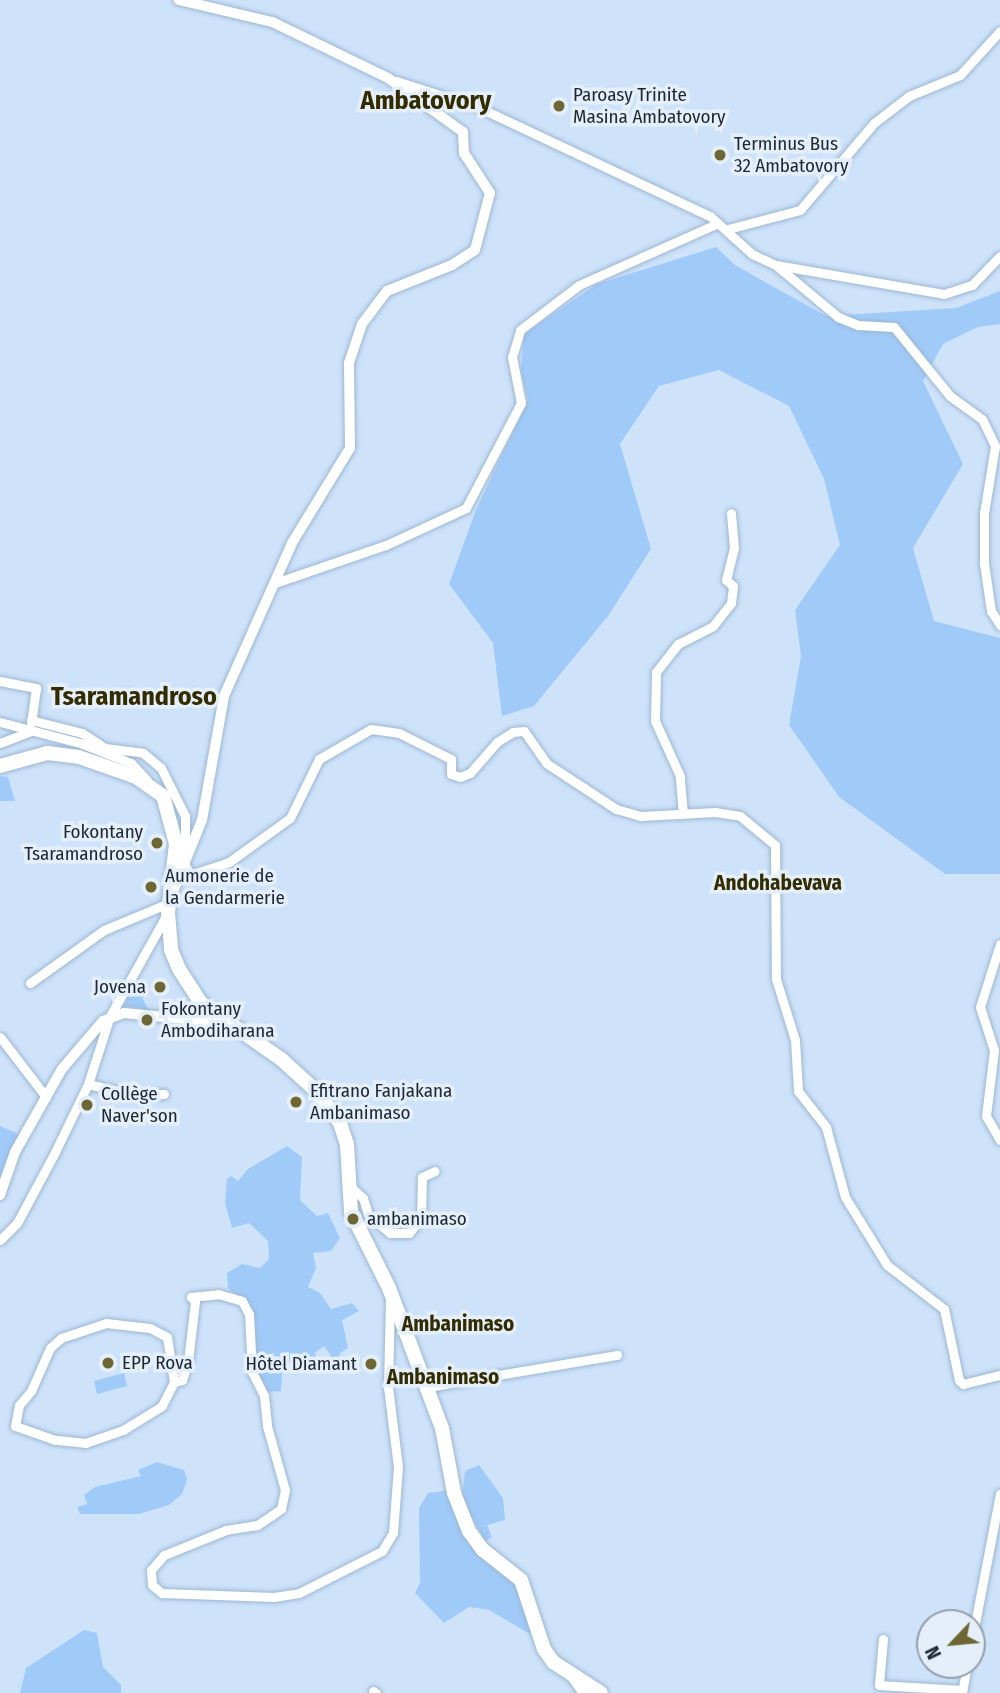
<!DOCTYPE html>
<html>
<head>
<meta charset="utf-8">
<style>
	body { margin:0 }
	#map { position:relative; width:1000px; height:1693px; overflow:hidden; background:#cee3fa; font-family:"Fira Sans Condensed",sans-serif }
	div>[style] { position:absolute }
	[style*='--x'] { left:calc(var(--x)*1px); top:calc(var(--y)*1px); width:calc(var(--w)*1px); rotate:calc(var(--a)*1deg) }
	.green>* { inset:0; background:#a0cbf9 }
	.roads { filter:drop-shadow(0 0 2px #9db7d2) drop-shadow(0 0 2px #9db7d2) }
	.minor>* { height:9px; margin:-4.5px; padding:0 4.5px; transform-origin:4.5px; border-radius:4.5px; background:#fff }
	.tertiary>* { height:10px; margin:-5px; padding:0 5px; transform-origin:5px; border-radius:5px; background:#fff }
	.primary>* { height:14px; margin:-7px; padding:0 7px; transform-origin:7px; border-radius:7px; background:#fff }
	.dots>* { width:19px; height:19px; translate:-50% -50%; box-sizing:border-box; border:4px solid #e4effa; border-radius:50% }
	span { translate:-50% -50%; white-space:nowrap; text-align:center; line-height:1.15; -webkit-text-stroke:7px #e4effa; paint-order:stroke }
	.poi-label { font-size:19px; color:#1e2833 }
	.left { translate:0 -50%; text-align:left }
	.right { translate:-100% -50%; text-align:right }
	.neighbourhood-label { font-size:21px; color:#332c01; font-weight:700 }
	.district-label { font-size:26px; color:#332c01; font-weight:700 }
	.north { position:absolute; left:916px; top:1609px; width:70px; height:70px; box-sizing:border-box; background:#e4effa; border:2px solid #959faa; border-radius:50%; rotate:244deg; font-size:19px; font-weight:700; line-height:28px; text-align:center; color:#1e2833 }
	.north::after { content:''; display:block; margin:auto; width:24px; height:32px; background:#6f6733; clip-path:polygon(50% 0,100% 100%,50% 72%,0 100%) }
</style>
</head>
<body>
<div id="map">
	<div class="green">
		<div style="clip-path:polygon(716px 247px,735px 265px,826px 316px,956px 308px,1000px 291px,1000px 324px,978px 327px,943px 344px,923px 381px,963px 464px,913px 548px,934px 621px,1000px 638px,1000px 874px,945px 874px,839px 797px,789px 725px,801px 656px,795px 610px,840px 545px,824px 479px,789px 406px,719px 370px,659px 386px,620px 444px,651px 549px,608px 616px,534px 706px,502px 716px,493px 643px,449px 584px,476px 510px,528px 400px,521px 370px,524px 334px,597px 284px)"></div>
		<div style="clip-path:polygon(0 776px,8px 777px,15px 801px,0 801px)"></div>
		<div style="clip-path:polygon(134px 982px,147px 1007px,152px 1011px,124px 1006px)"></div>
		<div style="clip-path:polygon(0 1126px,19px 1134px,0 1190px)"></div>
		<div style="clip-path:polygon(287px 1146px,302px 1157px,300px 1200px,317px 1216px,328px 1213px,340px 1238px,331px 1251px,313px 1253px,316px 1268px,308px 1287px,320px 1293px,331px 1309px,352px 1303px,359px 1311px,342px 1320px,348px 1348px,340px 1353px,338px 1365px,324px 1346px,315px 1353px,322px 1371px,306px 1372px,296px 1363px,283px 1361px,281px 1391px,265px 1392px,256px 1373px,252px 1310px,228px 1288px,227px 1273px,242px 1264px,260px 1268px,269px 1259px,268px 1241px,249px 1223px,232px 1228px,225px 1203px,227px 1179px,231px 1176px,238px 1181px,248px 1169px)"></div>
		<div style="clip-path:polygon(124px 1373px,127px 1386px,97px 1394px,94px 1381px)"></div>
		<div style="clip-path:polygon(157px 1462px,184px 1470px,187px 1480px,182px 1494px,169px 1505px,139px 1514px,80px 1514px,77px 1507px,87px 1504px,84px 1495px,95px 1487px,141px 1476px,138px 1470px)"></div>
		<div style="clip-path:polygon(479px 1465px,503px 1498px,505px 1520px,487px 1525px,492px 1537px,485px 1541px,462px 1499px,465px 1471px)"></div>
		<div style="clip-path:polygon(451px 1490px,463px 1525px,512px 1571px,535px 1637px,489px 1610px,469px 1607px,444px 1623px,415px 1593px,420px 1583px,419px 1508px,428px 1493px)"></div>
		<div style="clip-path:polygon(84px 1630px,97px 1633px,103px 1667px,121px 1685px,121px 1693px,20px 1693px,26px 1668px)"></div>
	</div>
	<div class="roads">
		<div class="minor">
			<div style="--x:396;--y:81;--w:88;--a:17.8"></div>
			<div style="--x:480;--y:108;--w:254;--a:25.2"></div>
			<div style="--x:710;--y:216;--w:57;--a:42.1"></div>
			<div style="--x:752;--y:254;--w:26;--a:25"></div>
			<div style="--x:776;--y:265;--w:170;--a:9.8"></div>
			<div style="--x:944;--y:294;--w:29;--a:-18"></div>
			<div style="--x:972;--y:285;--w:40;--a:-46"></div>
			<div style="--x:728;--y:229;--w:74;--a:-14.8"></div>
			<div style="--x:800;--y:210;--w:114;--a:-49.6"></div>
			<div style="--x:874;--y:123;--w:44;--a:-37.6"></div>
			<div style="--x:909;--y:96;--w:55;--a:-22.4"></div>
			<div style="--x:960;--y:75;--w:59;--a:-47.7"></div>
			<div style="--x:777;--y:266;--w:80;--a:39.9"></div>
			<div style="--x:838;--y:317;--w:22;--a:22"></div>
			<div style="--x:858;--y:325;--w:36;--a:3"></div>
			<div style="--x:894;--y:327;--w:89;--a:50.9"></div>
			<div style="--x:950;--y:396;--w:39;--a:36"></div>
			<div style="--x:982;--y:419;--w:30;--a:64"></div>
			<div style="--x:995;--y:446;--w:68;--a:99.3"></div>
			<div style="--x:984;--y:513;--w:50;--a:90"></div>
			<div style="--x:984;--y:563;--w:49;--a:81.7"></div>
			<div style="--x:991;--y:611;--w:17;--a:57"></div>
			<div style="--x:275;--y:583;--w:117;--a:-18.9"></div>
			<div style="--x:386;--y:545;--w:88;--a:-24.8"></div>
			<div style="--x:466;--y:508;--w:119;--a:-62.4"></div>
			<div style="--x:521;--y:403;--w:47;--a:-101.1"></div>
			<div style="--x:512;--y:357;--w:28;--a:-73"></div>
			<div style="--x:520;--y:330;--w:74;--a:-37.3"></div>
			<div style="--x:579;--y:285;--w:150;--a:-24"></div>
			<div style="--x:0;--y:681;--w:37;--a:11"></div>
			<div style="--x:36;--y:688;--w:35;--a:98"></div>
			<div style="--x:31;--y:720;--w:53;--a:14.3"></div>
			<div style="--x:82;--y:733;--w:27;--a:33"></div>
			<div style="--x:105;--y:748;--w:38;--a:7"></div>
			<div style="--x:143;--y:753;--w:23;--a:40"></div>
			<div style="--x:161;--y:768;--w:54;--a:63.4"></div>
			<div style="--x:185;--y:816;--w:49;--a:90"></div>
			<div style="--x:185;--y:865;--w:11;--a:63"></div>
			<div style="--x:190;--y:875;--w:41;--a:-18.4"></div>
			<div style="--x:229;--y:862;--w:75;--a:-35.8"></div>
			<div style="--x:290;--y:818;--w:66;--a:-63.8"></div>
			<div style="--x:319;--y:759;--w:60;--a:-30"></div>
			<div style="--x:371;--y:729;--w:28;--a:8"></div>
			<div style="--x:399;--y:733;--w:58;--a:26.6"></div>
			<div style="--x:451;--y:759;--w:15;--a:90"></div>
			<div style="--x:451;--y:774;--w:9;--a:18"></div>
			<div style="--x:460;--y:777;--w:11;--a:-22"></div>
			<div style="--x:470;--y:773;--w:41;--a:-48.9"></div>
			<div style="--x:497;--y:742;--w:19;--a:-32"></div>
			<div style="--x:513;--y:732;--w:11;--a:-5"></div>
			<div style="--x:524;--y:731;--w:39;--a:55"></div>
			<div style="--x:546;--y:763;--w:84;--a:33.3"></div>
			<div style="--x:616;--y:809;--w:26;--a:16"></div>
			<div style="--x:641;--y:816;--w:74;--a:-3.1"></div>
			<div style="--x:715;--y:812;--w:25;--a:9"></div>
			<div style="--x:740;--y:816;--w:45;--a:39.6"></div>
			<div style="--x:775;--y:845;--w:134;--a:89.6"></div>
			<div style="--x:776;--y:979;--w:64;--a:72.7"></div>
			<div style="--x:795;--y:1040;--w:51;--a:86.6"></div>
			<div style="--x:798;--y:1091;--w:46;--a:52.1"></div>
			<div style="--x:826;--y:1127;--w:73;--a:74.8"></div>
			<div style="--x:845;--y:1197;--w:80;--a:58.3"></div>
			<div style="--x:887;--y:1265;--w:72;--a:37.7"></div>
			<div style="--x:944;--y:1309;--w:73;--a:78.1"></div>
			<div style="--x:959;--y:1380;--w:6;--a:45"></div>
			<div style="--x:963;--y:1384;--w:38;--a:-14"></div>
			<div style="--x:0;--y:722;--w:83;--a:14.7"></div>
			<div style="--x:80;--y:743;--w:55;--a:21.4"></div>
			<div style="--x:131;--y:763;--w:23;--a:47"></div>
			<div style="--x:0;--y:743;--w:31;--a:-21"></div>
			<div style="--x:683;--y:814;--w:38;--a:-95"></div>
			<div style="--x:680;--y:776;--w:60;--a:-114.4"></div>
			<div style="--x:655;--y:721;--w:49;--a:-88.8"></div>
			<div style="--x:656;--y:672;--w:36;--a:-52"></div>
			<div style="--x:678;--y:644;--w:39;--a:-27"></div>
			<div style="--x:713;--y:626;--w:29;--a:-52"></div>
			<div style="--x:731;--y:603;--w:17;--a:-83"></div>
			<div style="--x:733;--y:586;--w:9;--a:-139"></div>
			<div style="--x:726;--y:580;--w:33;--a:-76"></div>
			<div style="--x:734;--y:548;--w:35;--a:-95"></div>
			<div style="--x:1000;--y:944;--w:66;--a:107.6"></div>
			<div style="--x:980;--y:1007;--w:45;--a:72"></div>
			<div style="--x:994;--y:1050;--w:66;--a:96.9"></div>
			<div style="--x:986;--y:1116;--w:28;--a:60"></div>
			<div style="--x:30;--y:983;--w:91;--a:-35.6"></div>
			<div style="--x:104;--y:930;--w:73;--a:-22.7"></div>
			<div style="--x:0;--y:1037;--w:76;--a:52.5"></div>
			<div style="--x:88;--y:1084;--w:43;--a:13.4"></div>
			<div style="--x:130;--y:1094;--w:34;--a:0"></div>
			<div style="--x:350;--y:1186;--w:18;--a:43"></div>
			<div style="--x:363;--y:1198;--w:17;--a:73"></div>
			<div style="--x:368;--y:1214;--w:29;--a:41"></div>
			<div style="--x:390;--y:1233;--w:19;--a:0"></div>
			<div style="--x:409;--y:1233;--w:19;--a:-51"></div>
			<div style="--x:421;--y:1218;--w:41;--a:-88.6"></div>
			<div style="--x:422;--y:1177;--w:14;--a:-25"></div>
			<div style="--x:0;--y:1240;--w:24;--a:-45"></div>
			<div style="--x:17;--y:1223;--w:81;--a:-61.8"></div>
			<div style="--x:55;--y:1152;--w:76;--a:-64.1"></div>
			<div style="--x:88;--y:1084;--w:71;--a:-72.1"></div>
			<div style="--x:110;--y:1016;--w:117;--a:-60.8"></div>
			<div style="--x:106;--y:1323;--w:44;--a:6.5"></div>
			<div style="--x:150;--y:1328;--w:19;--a:28"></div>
			<div style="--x:167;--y:1337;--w:46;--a:81.2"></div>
			<div style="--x:174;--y:1382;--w:27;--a:117"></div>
			<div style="--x:162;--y:1406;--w:46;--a:148.4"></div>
			<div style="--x:123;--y:1430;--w:39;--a:161"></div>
			<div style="--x:86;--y:1443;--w:31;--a:-174"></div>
			<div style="--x:55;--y:1440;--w:42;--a:-160.7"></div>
			<div style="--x:15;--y:1426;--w:21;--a:-79"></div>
			<div style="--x:19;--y:1405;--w:18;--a:-49"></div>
			<div style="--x:31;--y:1391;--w:47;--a:-66.2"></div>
			<div style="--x:50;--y:1348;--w:15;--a:-42"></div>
			<div style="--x:61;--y:1338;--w:47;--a:-18.4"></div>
			<div style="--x:174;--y:1382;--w:8;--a:-14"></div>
			<div style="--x:182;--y:1380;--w:20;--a:-72"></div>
			<div style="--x:188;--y:1361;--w:60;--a:-83.3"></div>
			<div style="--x:195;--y:1301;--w:6;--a:-135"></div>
			<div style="--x:191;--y:1297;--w:27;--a:-6"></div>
			<div style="--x:218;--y:1294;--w:25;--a:16"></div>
			<div style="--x:242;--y:1301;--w:15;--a:62"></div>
			<div style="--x:249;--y:1314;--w:58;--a:87"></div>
			<div style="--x:252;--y:1372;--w:27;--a:63"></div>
			<div style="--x:264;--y:1396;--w:30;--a:84"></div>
			<div style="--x:267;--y:1426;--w:66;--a:74.3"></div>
			<div style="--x:285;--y:1490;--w:19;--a:102"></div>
			<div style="--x:281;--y:1509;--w:29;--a:146"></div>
			<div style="--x:257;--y:1525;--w:31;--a:171"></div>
			<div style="--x:226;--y:1530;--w:67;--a:158"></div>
			<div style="--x:164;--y:1555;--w:20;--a:131"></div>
			<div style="--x:151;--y:1570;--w:15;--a:86"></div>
			<div style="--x:152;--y:1585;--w:13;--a:39"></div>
			<div style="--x:162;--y:1593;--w:112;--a:2"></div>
			<div style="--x:274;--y:1597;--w:25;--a:-9"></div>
			<div style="--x:299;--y:1593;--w:93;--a:-26.8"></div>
			<div style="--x:382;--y:1551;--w:21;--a:-59"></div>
			<div style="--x:393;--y:1533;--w:66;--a:-85.7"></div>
			<div style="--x:398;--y:1467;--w:81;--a:-97.1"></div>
			<div style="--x:388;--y:1387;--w:87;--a:-88.7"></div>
			<div style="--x:427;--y:1387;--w:193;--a:-9.6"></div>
			<div style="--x:883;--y:1639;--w:46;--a:95"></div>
			<div style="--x:879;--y:1685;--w:83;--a:3.4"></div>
			<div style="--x:972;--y:1639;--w:148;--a:-79.1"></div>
			<div style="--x:570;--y:1675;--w:22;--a:54"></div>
			<div style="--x:373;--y:1691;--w:4;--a:34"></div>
			<div style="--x:962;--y:1693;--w:28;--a:-80"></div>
		</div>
		<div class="tertiary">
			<div style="--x:174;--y:889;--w:74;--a:-67.9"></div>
			<div style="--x:202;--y:820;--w:126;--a:-79.9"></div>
			<div style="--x:224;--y:696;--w:167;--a:-66"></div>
			<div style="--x:292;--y:543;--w:111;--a:-58.6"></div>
			<div style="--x:350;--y:448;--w:85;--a:-90.7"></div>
			<div style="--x:349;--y:363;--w:41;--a:-71.6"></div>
			<div style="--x:362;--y:324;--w:41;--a:-52.9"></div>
			<div style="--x:387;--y:291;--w:70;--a:-21.8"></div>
			<div style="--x:452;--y:265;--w:27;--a:-33"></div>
			<div style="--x:475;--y:250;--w:59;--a:-75.3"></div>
			<div style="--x:490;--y:193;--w:48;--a:-123"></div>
			<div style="--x:464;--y:153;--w:21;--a:-93"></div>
			<div style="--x:463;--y:132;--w:92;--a:-144.2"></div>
			<div style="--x:388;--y:78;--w:129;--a:-154.2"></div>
			<div style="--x:272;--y:22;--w:96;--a:-166.7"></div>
			<div style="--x:0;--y:1195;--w:46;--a:-70.8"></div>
			<div style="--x:15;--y:1152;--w:95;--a:-60.5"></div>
			<div style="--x:62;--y:1069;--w:63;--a:-49.5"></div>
			<div style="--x:103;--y:1021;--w:22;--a:-21"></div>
			<div style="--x:124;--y:1013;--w:102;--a:5.6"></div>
		</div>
		<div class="primary">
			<div style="--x:0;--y:766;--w:49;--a:-15.5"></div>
			<div style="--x:47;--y:753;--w:32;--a:7"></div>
			<div style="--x:79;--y:757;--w:60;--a:19.3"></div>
			<div style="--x:136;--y:777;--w:33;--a:35"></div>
			<div style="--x:163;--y:796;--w:50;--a:74.8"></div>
			<div style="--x:176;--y:844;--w:69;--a:96.6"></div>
			<div style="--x:168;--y:913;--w:37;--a:85"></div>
			<div style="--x:171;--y:950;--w:21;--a:67"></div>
			<div style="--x:179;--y:969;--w:40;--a:57.1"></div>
			<div style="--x:201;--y:1003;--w:98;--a:35"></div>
			<div style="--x:281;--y:1059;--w:47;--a:42.4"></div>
			<div style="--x:316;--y:1091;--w:40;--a:53"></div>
			<div style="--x:340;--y:1123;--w:22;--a:72"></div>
			<div style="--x:347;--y:1144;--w:68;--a:86.6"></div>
			<div style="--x:351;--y:1212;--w:85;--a:63.4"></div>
			<div style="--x:389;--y:1288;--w:150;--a:69.3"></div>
			<div style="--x:442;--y:1428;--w:66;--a:79.5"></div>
			<div style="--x:454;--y:1493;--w:41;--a:68.5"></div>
			<div style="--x:469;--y:1531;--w:24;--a:54"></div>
			<div style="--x:483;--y:1550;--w:48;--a:38.3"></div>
			<div style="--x:521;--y:1580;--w:73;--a:71.6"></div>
			<div style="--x:544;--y:1649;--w:16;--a:55"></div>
			<div style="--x:553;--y:1662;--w:57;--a:32.9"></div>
		</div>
	</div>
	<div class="dots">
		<div style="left:559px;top:106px;background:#6f6733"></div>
		<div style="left:720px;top:155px;background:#6f6733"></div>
		<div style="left:157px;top:843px;background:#6f6733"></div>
		<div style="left:151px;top:887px;background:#6f6733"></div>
		<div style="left:160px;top:987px;background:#6f6733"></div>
		<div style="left:147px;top:1020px;background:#6f6733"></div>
		<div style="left:296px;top:1102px;background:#6f6733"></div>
		<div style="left:87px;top:1105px;background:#6f6733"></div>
		<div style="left:353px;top:1219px;background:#6f6733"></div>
		<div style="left:108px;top:1363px;background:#6f6733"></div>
		<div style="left:371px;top:1364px;background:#6f6733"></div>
	</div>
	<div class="poi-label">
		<span class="left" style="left:573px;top:106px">Paroasy Trinite<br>Masina Ambatovory</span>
		<span class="left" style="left:734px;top:155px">Terminus Bus<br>32 Ambatovory</span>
		<span class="right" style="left:143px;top:843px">Fokontany<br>Tsaramandroso</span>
		<span class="left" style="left:165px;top:887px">Aumonerie de<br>la Gendarmerie</span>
		<span class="right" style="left:146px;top:987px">Jovena</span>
		<span class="left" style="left:161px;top:1020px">Fokontany<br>Ambodiharana</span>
		<span class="left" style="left:310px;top:1102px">Efitrano Fanjakana<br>Ambanimaso</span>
		<span class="left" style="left:101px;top:1105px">Collège<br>Naver'son</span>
		<span class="left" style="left:367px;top:1219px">ambanimaso</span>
		<span class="left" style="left:122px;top:1363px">EPP Rova</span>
		<span class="right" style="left:357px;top:1364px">Hôtel Diamant</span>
	</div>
	<div class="neighbourhood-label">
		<span style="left:778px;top:883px">Andohabevava</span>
		<span style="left:458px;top:1324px">Ambanimaso</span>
		<span style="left:443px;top:1377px">Ambanimaso</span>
	</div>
	<div class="district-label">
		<span style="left:426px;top:101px">Ambatovory</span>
		<span style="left:134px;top:697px">Tsaramandroso</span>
	</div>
	<div class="north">N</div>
</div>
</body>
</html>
